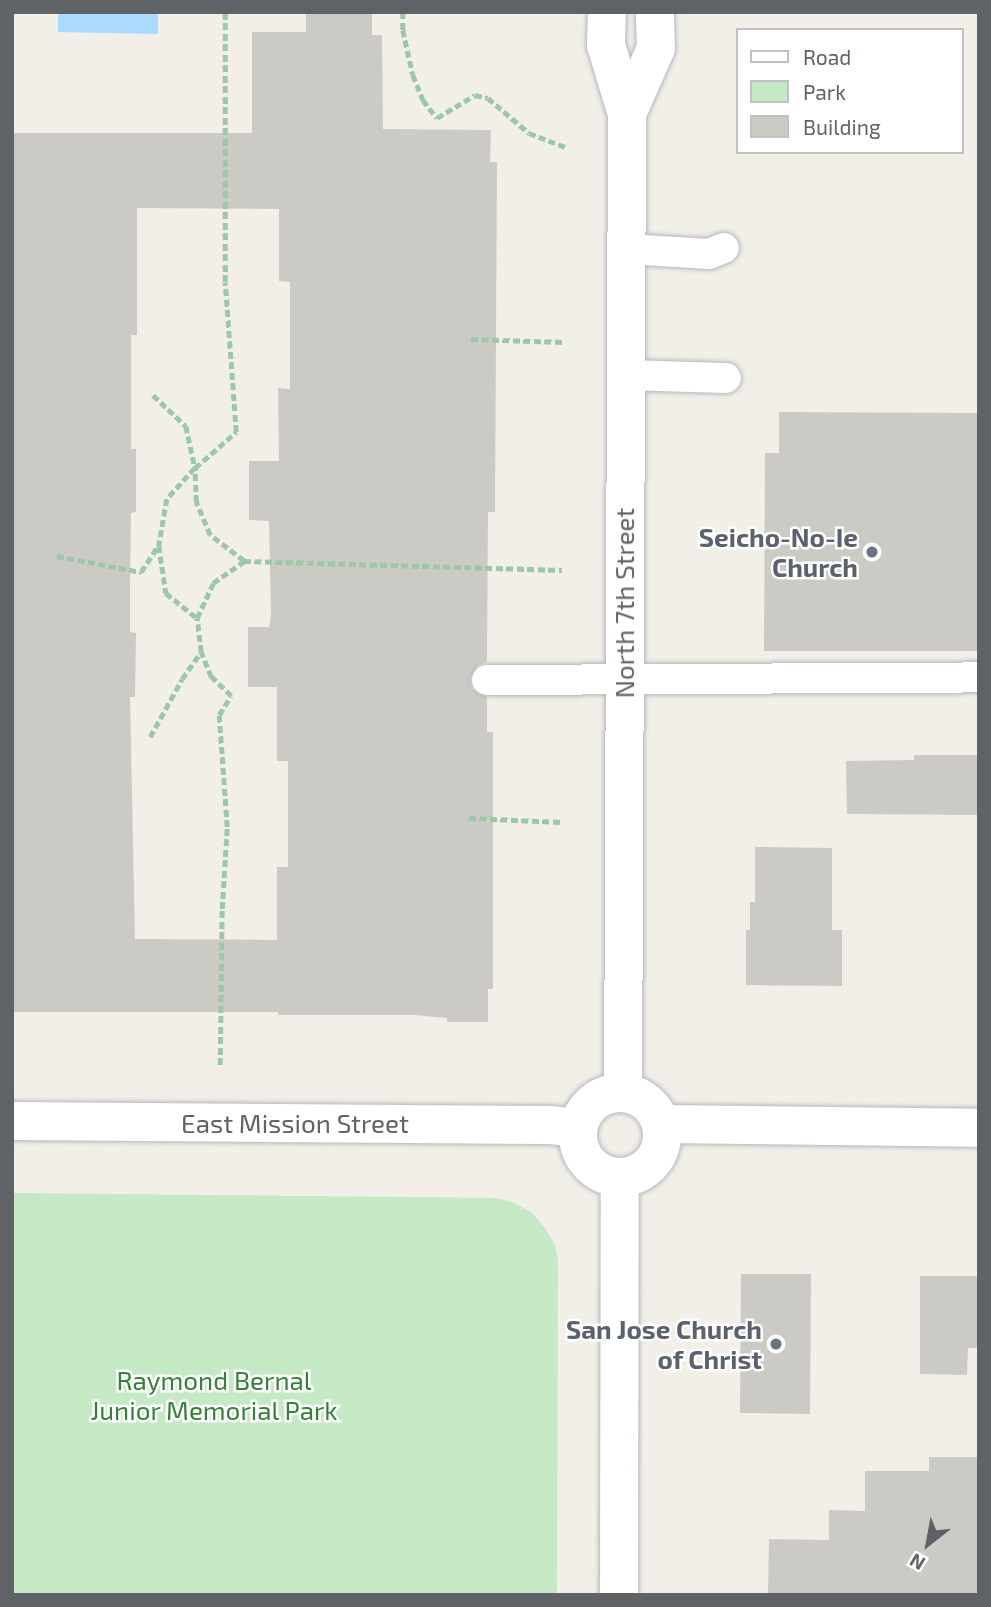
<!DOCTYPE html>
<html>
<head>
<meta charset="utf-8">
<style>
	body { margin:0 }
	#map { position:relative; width:991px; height:1607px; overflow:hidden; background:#f1efe8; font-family:"Exo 2",sans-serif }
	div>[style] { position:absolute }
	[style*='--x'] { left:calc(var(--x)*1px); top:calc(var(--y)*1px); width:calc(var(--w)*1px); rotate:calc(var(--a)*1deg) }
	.green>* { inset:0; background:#c5e8c5 }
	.water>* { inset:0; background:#aadaff }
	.building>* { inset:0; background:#cccac5 }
	.path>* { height:4.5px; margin-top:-2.25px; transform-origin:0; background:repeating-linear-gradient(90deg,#9cc7a9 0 7px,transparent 0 10.5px) }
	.roads { filter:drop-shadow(0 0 2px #b5b8bc) drop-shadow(0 0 2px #b5b8bc) }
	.service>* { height:30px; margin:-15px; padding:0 15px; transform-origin:15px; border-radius:15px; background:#fff }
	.minor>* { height:38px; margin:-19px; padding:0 19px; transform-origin:19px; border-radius:19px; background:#fff }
	.tertiary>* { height:38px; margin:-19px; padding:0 19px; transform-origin:19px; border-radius:19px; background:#fff }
	.tertiary>.ring { margin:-19px; padding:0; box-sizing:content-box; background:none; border:38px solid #fff; border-radius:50% }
	.dots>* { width:19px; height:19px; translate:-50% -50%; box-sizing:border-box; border:4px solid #fff; border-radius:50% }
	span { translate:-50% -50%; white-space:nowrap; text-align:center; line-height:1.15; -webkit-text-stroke:5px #fff; paint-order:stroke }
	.worship-label { font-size:26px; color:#5b616d; font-weight:700 }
	.right { translate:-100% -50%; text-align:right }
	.street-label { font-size:26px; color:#5f6368 }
	.park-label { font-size:26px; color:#348238 }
	.frame { position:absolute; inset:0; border:14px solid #5f6368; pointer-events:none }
	.legend { position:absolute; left:736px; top:28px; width:228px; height:126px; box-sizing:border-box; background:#fff; border:2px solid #bfc1c3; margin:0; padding:9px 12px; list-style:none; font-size:21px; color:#5f6368 }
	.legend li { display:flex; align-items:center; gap:14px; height:35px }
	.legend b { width:35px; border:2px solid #bfc1c3 }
	.north { position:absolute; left:893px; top:1509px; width:70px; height:70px; -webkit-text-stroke:5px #fff; paint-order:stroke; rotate:211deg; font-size:19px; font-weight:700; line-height:28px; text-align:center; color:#5f6368 }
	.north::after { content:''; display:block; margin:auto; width:24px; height:32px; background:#5f6368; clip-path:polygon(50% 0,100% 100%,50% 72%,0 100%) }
</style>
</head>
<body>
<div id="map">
	<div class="green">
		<div style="clip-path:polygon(12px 1193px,496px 1198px,515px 1203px,532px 1213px,545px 1228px,555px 1245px,558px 1259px,557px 1595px,12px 1595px)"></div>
	</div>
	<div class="water">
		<div style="clip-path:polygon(58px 12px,158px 12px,158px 34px,58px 32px)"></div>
	</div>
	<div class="building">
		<div style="clip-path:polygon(evenodd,306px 12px,372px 12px,372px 35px,382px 35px,383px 129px,491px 130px,490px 162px,497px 162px,495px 512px,488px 512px,487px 662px,478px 665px,470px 679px,472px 689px,487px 697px,487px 732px,493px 732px,493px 989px,488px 989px,488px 1022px,447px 1022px,447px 1018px,414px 1015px,278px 1015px,278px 1012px,12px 1012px,12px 133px,252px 133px,252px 32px,306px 32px,306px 12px,137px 208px,279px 209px,279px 281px,290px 282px,290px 389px,278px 388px,279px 461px,249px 461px,249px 520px,269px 521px,271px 615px,269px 627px,248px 627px,248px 687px,277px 687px,277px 761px,288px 761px,288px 867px,277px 867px,277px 940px,135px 939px,130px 697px,135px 697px,136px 633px,130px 632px,130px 586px,131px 513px,136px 512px,136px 449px,131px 449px,131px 335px,137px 335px,137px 208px)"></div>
		<div style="clip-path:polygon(779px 412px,979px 413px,979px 651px,764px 651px,765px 453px,779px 453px)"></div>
		<div style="clip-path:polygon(914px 755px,979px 755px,979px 815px,847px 814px,846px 761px,914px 760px)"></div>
		<div style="clip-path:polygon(755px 847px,832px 848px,832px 930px,842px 930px,842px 986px,746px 985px,746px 930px,750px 930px,750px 902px,755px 902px)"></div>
		<div style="clip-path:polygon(741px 1274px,811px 1274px,810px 1414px,740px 1413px)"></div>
		<div style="clip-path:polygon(920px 1276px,979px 1276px,979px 1348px,968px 1348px,967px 1375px,920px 1374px)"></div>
		<div style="clip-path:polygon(929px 1457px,979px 1457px,979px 1595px,768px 1593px,769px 1539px,829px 1540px,829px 1510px,865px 1511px,865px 1471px,929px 1471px)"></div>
	</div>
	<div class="path">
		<div style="--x:403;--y:12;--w:18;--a:90"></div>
		<div style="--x:403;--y:30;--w:46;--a:77.5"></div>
		<div style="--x:413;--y:75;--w:27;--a:68"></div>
		<div style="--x:423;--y:100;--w:23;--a:52"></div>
		<div style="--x:437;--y:118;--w:44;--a:-31.2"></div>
		<div style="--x:475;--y:95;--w:13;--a:13"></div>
		<div style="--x:488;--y:98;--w:54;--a:40.5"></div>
		<div style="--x:529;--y:133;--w:39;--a:21"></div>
		<div style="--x:471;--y:339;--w:93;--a:1.8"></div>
		<div style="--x:153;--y:395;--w:45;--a:43.2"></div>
		<div style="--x:186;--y:426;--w:43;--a:77.9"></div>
		<div style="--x:195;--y:468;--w:42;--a:132.1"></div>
		<div style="--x:167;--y:499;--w:48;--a:99.7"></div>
		<div style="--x:159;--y:546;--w:48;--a:81.5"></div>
		<div style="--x:166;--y:593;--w:40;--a:39"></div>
		<div style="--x:57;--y:556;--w:86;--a:10.8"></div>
		<div style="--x:141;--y:572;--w:31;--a:-57"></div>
		<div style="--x:244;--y:561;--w:318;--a:1.6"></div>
		<div style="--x:150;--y:737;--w:66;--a:-61.1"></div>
		<div style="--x:182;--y:679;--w:33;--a:-55"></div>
		<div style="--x:469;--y:818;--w:93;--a:2.5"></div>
		<div style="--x:220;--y:1065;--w:156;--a:-89.3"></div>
		<div style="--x:222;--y:909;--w:82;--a:-86.5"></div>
		<div style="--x:227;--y:827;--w:112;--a:-94.1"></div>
		<div style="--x:219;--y:715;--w:22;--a:-58"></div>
		<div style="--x:231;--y:696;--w:28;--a:-136"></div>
		<div style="--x:211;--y:677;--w:27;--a:-112"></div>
		<div style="--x:201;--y:652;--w:34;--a:-97"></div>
		<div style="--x:197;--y:618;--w:38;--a:-65"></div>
		<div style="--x:213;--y:583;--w:38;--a:-35"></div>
		<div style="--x:244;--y:561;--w:43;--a:-142.6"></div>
		<div style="--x:210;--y:535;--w:36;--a:-113"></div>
		<div style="--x:196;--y:502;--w:34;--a:-92"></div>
		<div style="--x:195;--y:468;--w:55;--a:-41.3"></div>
		<div style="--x:236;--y:432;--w:150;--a:-94.2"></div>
		<div style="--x:225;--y:282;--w:270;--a:-90"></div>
	</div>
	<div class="roads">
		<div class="service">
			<div style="--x:627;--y:249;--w:82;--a:3.5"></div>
			<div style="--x:709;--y:254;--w:16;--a:-22"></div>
			<div style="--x:625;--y:375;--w:101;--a:1.7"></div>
			<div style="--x:487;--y:680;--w:492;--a:-0.3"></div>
		</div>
		<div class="minor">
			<div style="--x:12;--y:1121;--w:538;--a:0.43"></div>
			<div style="--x:550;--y:1125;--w:28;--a:6"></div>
		</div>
		<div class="tertiary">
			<div style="--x:607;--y:12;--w:33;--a:92"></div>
			<div style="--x:606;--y:45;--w:72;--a:73.1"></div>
			<div style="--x:627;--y:114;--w:978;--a:90.23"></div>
			<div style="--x:627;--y:114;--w:72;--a:-66.3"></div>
			<div style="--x:656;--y:48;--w:36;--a:-92"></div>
			<div class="ring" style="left:578px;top:1093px;width:46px;height:46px"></div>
			<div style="--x:662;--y:1124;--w:317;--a:0.7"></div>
			<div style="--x:619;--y:1595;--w:418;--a:-89.9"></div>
		</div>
	</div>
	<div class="dots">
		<div style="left:872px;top:552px;background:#6b7280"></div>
		<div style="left:776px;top:1344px;background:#6b7280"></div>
	</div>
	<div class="worship-label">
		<span class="right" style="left:858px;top:552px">Seicho-No-Ie<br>Church</span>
		<span class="right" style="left:762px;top:1344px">San Jose Church<br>of Christ</span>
	</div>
	<div class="street-label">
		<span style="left:624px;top:603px;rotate:-90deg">North 7th Street</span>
		<span style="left:295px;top:1123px">East Mission Street</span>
	</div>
	<div class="park-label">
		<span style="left:214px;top:1395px">Raymond Bernal<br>Junior Memorial Park</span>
	</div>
	<div class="frame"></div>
	<ul class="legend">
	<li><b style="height:9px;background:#fff"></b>Road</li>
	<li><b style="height:19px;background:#c5e8c5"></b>Park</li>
	<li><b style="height:19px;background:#cccac5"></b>Building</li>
	</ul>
	<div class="north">N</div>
</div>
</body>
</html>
